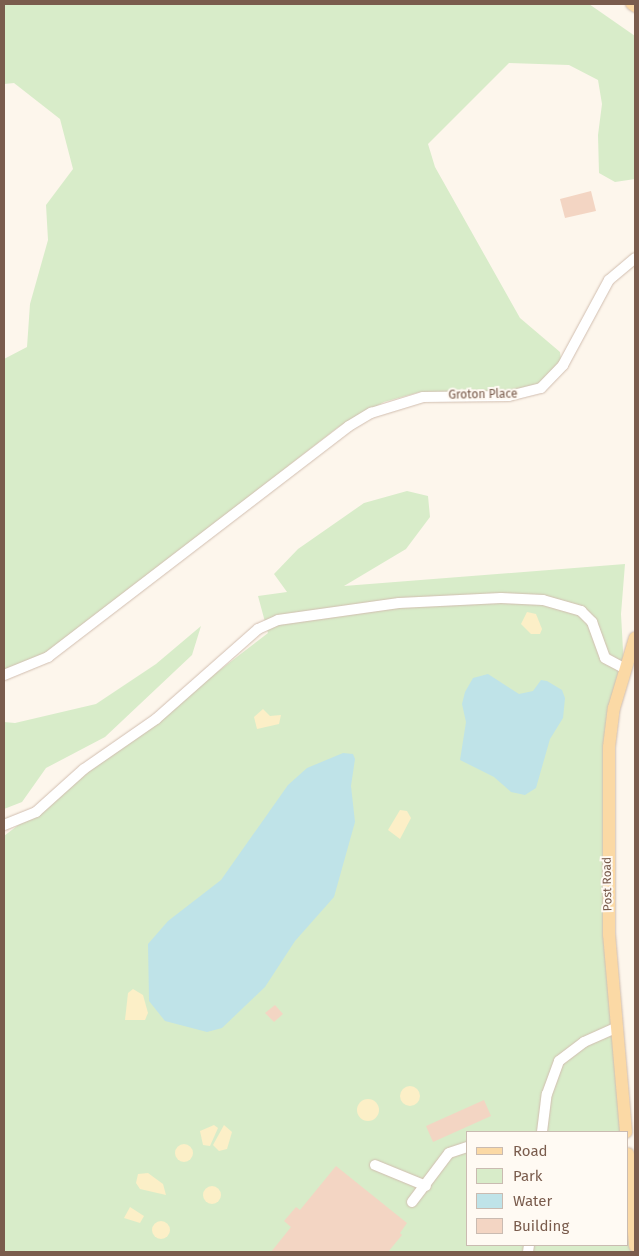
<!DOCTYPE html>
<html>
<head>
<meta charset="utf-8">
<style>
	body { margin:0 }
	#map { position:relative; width:639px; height:1256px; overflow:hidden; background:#fdf6ec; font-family:"Fira Sans",sans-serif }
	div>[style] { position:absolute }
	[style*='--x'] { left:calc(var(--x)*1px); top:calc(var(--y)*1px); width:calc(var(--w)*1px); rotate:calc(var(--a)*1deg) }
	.green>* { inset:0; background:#d8ecc9 }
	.sand>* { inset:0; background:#fcefc7 }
	.round { border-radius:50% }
	.water>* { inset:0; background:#bfe3e8 }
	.building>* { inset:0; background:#f3d5c3 }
	.roads { filter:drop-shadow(0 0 1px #d1beb0) drop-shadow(0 0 1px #d1beb0) }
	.minor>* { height:10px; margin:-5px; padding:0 5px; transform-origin:5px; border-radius:5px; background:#fff }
	.major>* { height:12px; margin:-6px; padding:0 6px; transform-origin:6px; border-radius:6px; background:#fbd9a5 }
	span { translate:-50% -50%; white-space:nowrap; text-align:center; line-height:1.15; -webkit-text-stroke:4px #fffaf3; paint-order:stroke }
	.street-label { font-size:12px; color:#7a5c4d }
	.frame { position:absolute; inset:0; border:5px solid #7a5c4d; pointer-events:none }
	.legend { position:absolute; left:466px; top:1131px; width:162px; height:115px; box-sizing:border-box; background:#fffaf3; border:1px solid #cabbb1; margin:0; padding:6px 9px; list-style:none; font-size:15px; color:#7a5c4d }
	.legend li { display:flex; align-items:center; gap:10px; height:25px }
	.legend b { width:25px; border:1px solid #cabbb1 }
</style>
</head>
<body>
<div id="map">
	<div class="green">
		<div style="clip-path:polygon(4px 4px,589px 4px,635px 36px,635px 179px,615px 182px,599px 173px,598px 135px,602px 104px,598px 80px,569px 65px,509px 63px,428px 144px,435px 167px,520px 318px,560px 352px,561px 360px,541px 384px,510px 392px,420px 392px,384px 402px,337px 428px,49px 653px,4px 671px,4px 359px,27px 347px,30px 304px,48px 240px,46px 205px,73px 169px,60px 119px,14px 83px,4px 84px)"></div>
		<div style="clip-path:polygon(407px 491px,428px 496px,430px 517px,406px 549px,344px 586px,625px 564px,621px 614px,624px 668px,614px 708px,607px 889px,626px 1132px,468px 1132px,468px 1245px,628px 1245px,628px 1154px,635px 1252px,4px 1252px,4px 836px,268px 633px,258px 596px,287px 592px,274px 574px,298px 549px,364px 503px)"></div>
		<div style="clip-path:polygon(201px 626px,192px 655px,105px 737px,46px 768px,22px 802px,4px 809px,4px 722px,15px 723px,96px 704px,156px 664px)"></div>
	</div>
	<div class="sand">
		<div style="clip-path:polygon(527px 612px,536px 614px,542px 629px,540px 634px,531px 634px,521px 624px)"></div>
		<div style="clip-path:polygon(263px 709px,270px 716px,281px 715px,279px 724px,257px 729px,254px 717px)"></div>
		<div style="clip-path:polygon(400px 810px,407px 811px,411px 818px,400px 839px,388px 830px)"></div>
		<div style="clip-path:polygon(133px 989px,143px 995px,148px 1013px,145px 1020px,125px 1020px,128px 993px)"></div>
		<div class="round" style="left:400px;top:1086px;width:20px;height:20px"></div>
		<div class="round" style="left:357px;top:1099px;width:22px;height:22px"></div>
		<div style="clip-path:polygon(214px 1125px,218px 1128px,210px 1146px,203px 1145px,200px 1131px)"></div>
		<div style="clip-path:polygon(224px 1125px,232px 1132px,227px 1149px,219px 1151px,213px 1145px)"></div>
		<div class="round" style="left:175px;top:1144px;width:18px;height:18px"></div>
		<div style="clip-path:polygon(138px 1174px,148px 1173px,163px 1184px,166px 1195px,140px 1189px,136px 1183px)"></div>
		<div class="round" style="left:203px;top:1186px;width:18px;height:18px"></div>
		<div style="clip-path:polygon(130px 1207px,144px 1216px,140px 1223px,124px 1218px)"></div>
		<div class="round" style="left:152px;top:1221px;width:18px;height:18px"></div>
	</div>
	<div class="water">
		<div style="clip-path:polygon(488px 674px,519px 694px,533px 691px,541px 680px,547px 681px,562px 690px,565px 698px,563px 718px,550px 739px,536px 788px,525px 795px,511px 792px,494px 777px,460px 760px,466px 722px,462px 704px,465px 692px,473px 678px)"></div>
		<div style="clip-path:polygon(343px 753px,353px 754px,355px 759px,351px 786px,355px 822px,334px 897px,295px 941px,265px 987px,222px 1028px,207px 1032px,165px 1021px,149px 1001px,148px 944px,168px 921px,221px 880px,288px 785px,307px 768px)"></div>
	</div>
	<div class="building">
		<div style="clip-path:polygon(591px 191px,596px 211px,565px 218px,560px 199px)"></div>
		<div style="clip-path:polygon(275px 1005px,283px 1014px,274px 1022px,265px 1013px)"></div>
		<div style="clip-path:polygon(484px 1100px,491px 1116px,433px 1142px,426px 1126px)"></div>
		<div style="clip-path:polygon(336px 1166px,407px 1223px,400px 1233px,402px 1235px,388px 1252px,271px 1252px,291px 1227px,284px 1221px,296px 1207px,300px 1210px)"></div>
	</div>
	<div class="roads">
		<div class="minor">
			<div style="--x:4;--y:675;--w:48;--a:-22.2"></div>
			<div style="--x:48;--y:657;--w:379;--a:-37.5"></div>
			<div style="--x:349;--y:426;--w:26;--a:-31"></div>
			<div style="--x:371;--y:413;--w:54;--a:-17.1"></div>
			<div style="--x:423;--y:397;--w:86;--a:-0.7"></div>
			<div style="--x:509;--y:396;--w:33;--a:-14"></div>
			<div style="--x:541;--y:388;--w:32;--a:-46"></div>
			<div style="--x:563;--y:365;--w:97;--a:-61.6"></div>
			<div style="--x:609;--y:280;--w:34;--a:-40"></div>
			<div style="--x:4;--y:825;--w:35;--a:-22"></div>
			<div style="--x:36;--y:812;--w:64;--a:-41.9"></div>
			<div style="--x:84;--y:769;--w:88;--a:-34.8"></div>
			<div style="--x:156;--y:719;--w:136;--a:-41.4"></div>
			<div style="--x:258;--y:629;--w:22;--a:-24"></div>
			<div style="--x:278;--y:620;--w:122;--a:-8"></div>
			<div style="--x:399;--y:603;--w:102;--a:-2.8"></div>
			<div style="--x:501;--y:598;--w:42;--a:2.7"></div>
			<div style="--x:543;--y:600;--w:40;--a:16"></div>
			<div style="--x:581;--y:611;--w:16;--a:45"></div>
			<div style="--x:592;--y:622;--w:38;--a:70"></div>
			<div style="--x:605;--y:658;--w:21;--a:28"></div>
			<div style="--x:542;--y:1132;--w:38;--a:-83"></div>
			<div style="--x:547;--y:1094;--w:35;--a:-70"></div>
			<div style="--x:559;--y:1061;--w:31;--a:-37"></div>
			<div style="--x:584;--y:1042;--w:36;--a:-24"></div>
			<div style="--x:375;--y:1165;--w:55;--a:22.4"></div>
			<div style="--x:412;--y:1202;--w:61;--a:-52.9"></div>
			<div style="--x:449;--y:1153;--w:20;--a:-18"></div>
			<div style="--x:528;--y:1252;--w:7;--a:-82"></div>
		</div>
		<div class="major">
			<div style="--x:632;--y:4;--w:4;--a:34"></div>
			<div style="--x:626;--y:1132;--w:198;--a:-94.9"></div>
			<div style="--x:609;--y:935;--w:188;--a:-90"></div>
			<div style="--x:609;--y:747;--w:39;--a:-83"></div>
			<div style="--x:614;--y:708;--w:73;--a:-73.3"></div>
			<div style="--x:628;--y:1154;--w:92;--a:85.6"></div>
		</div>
	</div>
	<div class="street-label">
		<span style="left:483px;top:395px;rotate:-1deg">Groton Place</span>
		<span style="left:608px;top:884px;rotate:-91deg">Post Road</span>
	</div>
	<div class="frame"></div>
	<ul class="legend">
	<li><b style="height:6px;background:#fbd9a5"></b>Road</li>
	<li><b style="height:14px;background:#d8ecc9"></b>Park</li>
	<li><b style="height:14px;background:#bfe3e8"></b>Water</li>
	<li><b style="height:14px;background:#f3d5c3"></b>Building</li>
	</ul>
</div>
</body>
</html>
